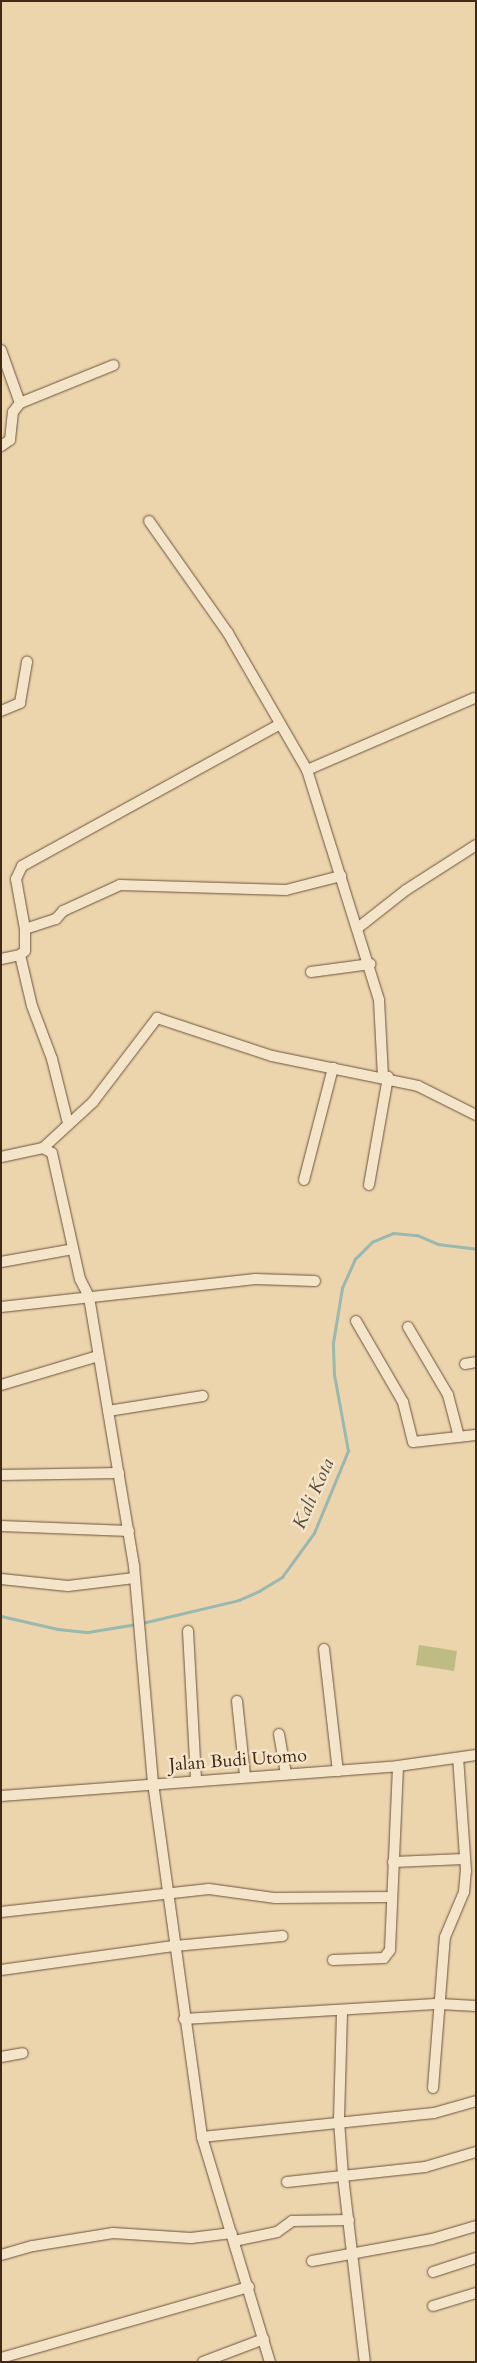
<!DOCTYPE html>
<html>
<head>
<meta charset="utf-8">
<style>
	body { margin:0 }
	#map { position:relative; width:477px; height:2363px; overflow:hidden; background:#ecd5ad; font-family:Cardo,serif }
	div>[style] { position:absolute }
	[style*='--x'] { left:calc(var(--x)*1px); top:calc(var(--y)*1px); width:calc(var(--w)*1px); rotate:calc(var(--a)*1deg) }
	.green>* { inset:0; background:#bebb85 }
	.stream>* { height:2.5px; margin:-1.25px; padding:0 1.25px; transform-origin:1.25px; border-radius:1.25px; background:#99b8b0 }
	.roads { filter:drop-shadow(0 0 1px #6c543c) drop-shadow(0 0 1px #6c543c) }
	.minor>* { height:10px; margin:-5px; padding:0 5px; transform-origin:5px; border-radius:5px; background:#f3e4ca }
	span { translate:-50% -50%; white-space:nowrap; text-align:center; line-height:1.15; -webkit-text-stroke:5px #f3e4ca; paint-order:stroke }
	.street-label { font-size:18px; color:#422916 }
	.water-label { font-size:19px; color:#584d3c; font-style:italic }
	.frame { position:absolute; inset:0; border:2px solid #422916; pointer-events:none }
</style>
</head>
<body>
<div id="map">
	<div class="green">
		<div style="clip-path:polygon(419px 1645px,457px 1651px,454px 1671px,416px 1665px)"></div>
	</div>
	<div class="stream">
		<div style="--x:1;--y:1616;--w:58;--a:12.8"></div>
		<div style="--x:58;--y:1629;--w:30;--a:6"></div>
		<div style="--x:88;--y:1632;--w:50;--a:-9.3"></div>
		<div style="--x:142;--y:1623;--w:100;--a:-13.3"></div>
		<div style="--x:239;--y:1600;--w:22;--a:-24"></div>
		<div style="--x:259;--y:1591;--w:27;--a:-31"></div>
		<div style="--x:282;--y:1577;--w:54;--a:-54"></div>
		<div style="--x:314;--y:1533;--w:89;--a:-67.5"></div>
		<div style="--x:348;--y:1451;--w:77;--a:-100.4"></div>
		<div style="--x:334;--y:1375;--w:32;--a:-92"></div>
		<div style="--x:333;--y:1343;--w:56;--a:-80.7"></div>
		<div style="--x:342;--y:1288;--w:32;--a:-66"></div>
		<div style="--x:355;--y:1259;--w:24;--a:-45"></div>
		<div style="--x:372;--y:1242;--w:23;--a:-23"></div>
		<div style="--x:393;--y:1233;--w:24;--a:5"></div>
		<div style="--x:417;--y:1235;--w:23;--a:23"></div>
		<div style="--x:438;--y:1244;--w:38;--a:7"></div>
	</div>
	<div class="roads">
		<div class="minor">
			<div style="--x:1;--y:350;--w:56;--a:70.3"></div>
			<div style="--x:1;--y:446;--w:11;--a:-34"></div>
			<div style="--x:10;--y:440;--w:28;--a:-84"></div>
			<div style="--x:13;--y:412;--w:11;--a:-52"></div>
			<div style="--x:20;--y:403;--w:101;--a:-22"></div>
			<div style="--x:149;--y:521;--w:137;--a:54.8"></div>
			<div style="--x:228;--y:633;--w:158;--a:60"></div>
			<div style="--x:307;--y:770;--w:241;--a:72.6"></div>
			<div style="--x:379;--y:1000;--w:76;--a:87"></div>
			<div style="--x:1;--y:711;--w:21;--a:-23"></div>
			<div style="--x:20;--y:703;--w:42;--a:-80.3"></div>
			<div style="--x:307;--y:770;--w:182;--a:-23.3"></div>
			<div style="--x:359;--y:927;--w:60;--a:-38.2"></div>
			<div style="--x:406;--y:890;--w:83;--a:-32.7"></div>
			<div style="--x:25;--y:929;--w:51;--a:-100.2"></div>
			<div style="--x:16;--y:879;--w:14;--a:-65"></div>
			<div style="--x:22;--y:866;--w:293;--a:-28.8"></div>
			<div style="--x:20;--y:955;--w:52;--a:76.8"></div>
			<div style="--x:32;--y:1006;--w:57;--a:69.3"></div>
			<div style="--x:52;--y:1059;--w:66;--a:76"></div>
			<div style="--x:1;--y:959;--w:19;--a:-12"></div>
			<div style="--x:20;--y:955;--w:6;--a:-39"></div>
			<div style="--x:25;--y:951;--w:22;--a:-90"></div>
			<div style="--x:25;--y:929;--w:33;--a:-18"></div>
			<div style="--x:56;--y:919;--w:11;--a:-49"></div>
			<div style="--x:63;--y:911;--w:63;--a:-24.5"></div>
			<div style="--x:120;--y:885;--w:166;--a:1.7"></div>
			<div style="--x:286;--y:890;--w:57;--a:-14.3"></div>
			<div style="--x:311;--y:972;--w:60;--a:-7.7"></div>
			<div style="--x:43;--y:1148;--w:68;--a:-42.6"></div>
			<div style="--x:93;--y:1102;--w:106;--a:-52.7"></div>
			<div style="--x:157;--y:1018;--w:121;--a:18.3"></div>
			<div style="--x:272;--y:1056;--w:149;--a:11.6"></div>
			<div style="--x:418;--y:1086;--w:65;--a:26.6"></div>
			<div style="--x:1;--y:1157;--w:43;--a:-12.1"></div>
			<div style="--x:43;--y:1148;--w:10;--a:29"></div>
			<div style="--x:52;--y:1153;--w:129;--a:77.5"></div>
			<div style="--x:80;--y:1279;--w:20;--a:63"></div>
			<div style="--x:89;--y:1297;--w:273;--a:80.5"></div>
			<div style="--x:134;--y:1566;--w:218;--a:85"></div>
			<div style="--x:153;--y:1783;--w:357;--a:82.1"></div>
			<div style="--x:202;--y:2137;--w:235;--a:73.2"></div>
			<div style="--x:304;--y:1180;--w:116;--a:-75.5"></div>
			<div style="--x:369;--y:1185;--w:110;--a:-80"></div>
			<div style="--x:1;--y:1262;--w:73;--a:-10.2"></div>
			<div style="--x:1;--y:1307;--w:256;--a:-6.3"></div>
			<div style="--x:255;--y:1279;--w:60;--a:1.9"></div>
			<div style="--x:356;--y:1321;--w:94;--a:59.9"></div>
			<div style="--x:403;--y:1402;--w:41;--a:76"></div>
			<div style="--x:413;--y:1442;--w:63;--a:-6.3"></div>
			<div style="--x:408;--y:1327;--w:79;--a:59.5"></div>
			<div style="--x:448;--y:1395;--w:43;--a:75.3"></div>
			<div style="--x:465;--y:1364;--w:11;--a:-10"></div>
			<div style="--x:1;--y:1385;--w:101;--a:-16.6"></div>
			<div style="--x:108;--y:1411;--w:96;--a:-9"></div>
			<div style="--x:1;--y:1475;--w:118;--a:-1"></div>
			<div style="--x:1;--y:1526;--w:128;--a:2.2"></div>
			<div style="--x:1;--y:1579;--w:67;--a:6"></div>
			<div style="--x:68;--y:1586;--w:67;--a:-6.8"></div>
			<div style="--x:188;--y:1631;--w:148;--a:86.9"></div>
			<div style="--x:324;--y:1649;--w:123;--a:83.5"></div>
			<div style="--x:237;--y:1701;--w:75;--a:83.9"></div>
			<div style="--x:279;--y:1734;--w:41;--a:80.1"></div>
			<div style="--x:1;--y:1796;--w:398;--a:-4.3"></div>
			<div style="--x:398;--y:1766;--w:79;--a:-8"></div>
			<div style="--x:393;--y:1862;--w:72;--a:-2.4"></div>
			<div style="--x:1;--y:1912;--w:209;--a:-6.3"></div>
			<div style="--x:209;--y:1889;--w:67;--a:7.8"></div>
			<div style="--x:275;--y:1898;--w:117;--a:-0.5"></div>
			<div style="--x:333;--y:1960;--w:51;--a:-2.2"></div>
			<div style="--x:384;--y:1958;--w:10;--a:-53"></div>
			<div style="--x:390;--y:1950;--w:184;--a:-87.5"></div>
			<div style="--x:1;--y:1970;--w:176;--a:-7.9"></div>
			<div style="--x:175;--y:1946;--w:108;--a:-5.3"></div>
			<div style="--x:342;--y:2012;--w:109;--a:91.6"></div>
			<div style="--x:339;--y:2121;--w:55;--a:85.8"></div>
			<div style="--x:343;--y:2176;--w:187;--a:83.3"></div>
			<div style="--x:184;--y:2019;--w:256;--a:-3.4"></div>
			<div style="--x:440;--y:2004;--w:36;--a:3"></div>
			<div style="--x:1;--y:2057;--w:22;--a:-10"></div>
			<div style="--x:433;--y:2088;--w:151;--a:-85.5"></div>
			<div style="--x:445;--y:1937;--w:49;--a:-67.1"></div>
			<div style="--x:464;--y:1892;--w:21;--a:-85"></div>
			<div style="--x:466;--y:1871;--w:113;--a:-94"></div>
			<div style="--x:202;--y:2137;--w:233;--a:-5.9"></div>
			<div style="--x:434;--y:2113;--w:44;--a:-15.9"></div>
			<div style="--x:287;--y:2182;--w:139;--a:-6.2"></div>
			<div style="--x:425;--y:2167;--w:53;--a:-16.4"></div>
			<div style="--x:234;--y:2241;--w:44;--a:-11.8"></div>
			<div style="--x:277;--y:2232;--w:19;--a:-36"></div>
			<div style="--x:292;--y:2221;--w:57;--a:-1"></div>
			<div style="--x:1;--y:2255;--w:33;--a:-16"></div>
			<div style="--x:33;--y:2246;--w:81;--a:-9.2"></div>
			<div style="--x:113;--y:2233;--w:78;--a:3.7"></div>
			<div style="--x:191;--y:2238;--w:41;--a:-7"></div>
			<div style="--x:312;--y:2261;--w:122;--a:-10.4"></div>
			<div style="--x:432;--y:2239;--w:46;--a:-16.5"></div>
			<div style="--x:433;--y:2272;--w:45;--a:-18"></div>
			<div style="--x:433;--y:2306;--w:45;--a:-16.8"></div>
			<div style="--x:1;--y:2358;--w:258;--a:-16"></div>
			<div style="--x:203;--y:2362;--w:65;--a:-20.7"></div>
		</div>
	</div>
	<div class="street-label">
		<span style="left:238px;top:1761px;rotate:-4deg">Jalan Budi Utomo</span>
	</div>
	<div class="water-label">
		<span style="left:314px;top:1494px;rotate:-66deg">Kali Kota</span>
	</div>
	<div class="frame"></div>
</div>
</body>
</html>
